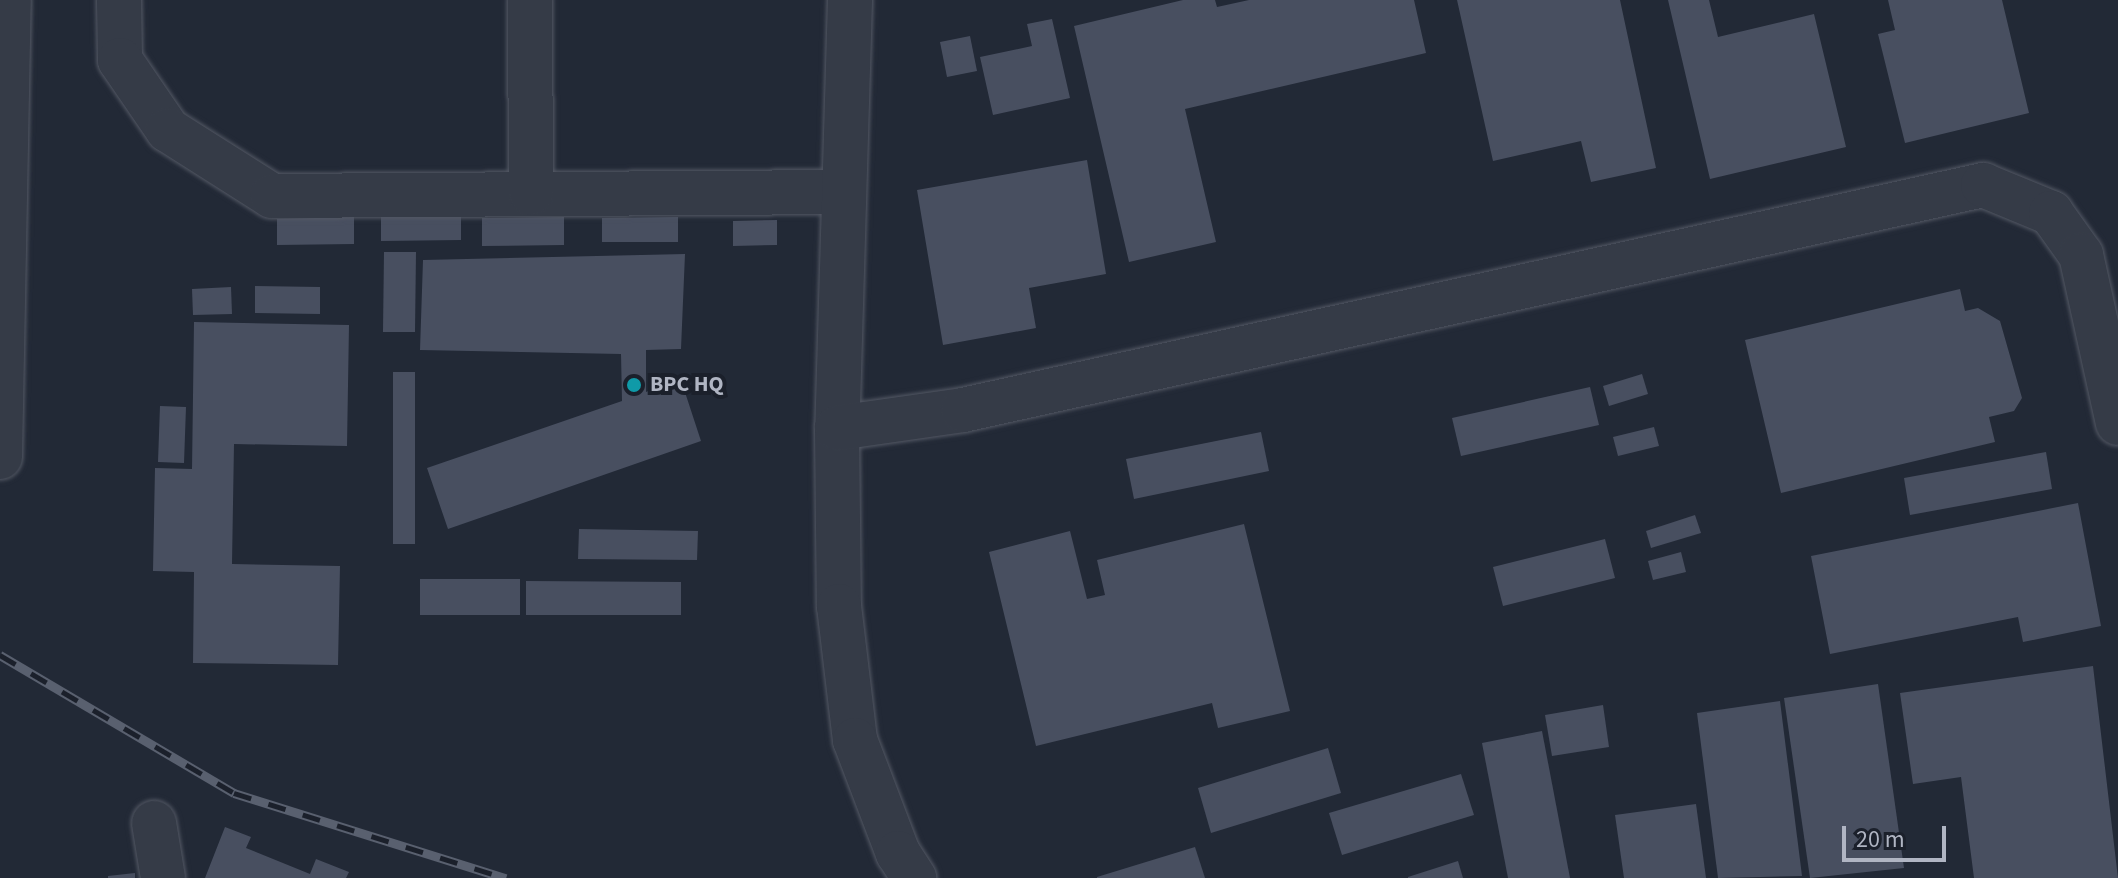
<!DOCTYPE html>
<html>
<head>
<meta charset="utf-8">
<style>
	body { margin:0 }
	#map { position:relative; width:2118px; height:878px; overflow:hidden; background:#222936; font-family:"Source Sans 3",sans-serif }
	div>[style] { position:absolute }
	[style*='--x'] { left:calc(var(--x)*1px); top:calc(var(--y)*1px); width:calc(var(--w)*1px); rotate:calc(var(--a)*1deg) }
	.building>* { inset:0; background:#484f60 }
	.roads { filter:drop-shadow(0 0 2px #535864) drop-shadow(0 0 2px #535864) }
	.minor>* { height:44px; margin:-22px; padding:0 22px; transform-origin:22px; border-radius:22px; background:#353b47 }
	.rail>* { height:9px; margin-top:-4.5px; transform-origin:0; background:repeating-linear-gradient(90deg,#1b202b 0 18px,#59606f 0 36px); box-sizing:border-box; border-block:2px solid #59606f }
	.dots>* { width:22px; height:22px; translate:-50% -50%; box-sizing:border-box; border:4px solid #1b202b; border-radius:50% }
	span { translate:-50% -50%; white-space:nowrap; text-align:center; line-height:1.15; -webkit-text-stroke:8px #1b202b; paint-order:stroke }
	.poi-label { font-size:22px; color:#b0b5c3; font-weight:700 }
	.left { translate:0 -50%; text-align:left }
	.scale { position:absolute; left:1842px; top:826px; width:104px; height:36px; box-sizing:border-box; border:4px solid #b0b5c3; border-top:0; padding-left:10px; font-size:24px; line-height:28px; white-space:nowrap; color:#b0b5c3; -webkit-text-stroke:6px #1b202b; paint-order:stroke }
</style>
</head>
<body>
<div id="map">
	<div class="building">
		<div style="clip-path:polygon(1183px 0,1215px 0,1217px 7px,1249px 0,1414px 0,1426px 53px,1185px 109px,1216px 242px,1129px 262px,1074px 26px)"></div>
		<div style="clip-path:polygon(1457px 0,1620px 0,1656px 168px,1591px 182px,1581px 141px,1493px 161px)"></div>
		<div style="clip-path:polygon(1668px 0,1709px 0,1718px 37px,1814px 14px,1846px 147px,1710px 179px)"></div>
		<div style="clip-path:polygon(1888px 0,2002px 0,2029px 113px,1905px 143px,1878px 34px,1895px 30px)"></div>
		<div style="clip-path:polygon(1052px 19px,1070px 98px,993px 115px,980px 57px,1032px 46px,1027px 24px)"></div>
		<div style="clip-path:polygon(970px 36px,977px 71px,947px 77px,940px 42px)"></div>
		<div style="clip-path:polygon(1087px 160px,1106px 274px,1029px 288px,1036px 328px,943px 345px,917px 190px)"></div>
		<div style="clip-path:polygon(354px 217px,354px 244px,277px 245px,277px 219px)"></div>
		<div style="clip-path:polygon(381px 217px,461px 217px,461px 240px,381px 241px)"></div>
		<div style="clip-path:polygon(564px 217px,564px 245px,482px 246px,482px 218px)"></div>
		<div style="clip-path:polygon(678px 217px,678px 242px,602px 242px,602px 218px)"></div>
		<div style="clip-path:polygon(777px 220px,777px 245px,733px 246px,733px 221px)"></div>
		<div style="clip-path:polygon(384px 252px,416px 252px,415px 332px,383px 332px)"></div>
		<div style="clip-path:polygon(685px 254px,681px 349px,646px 350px,646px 392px,680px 377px,701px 441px,448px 529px,427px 468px,622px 401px,621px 354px,420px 350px,423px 260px)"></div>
		<div style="clip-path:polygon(255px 286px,320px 287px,320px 314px,255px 313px)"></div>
		<div style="clip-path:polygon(231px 287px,232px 314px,193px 315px,192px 289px)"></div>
		<div style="clip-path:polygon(1960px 289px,1965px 311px,1978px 308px,2000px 321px,2022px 398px,2014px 411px,1989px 417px,1995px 442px,1781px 493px,1745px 340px)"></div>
		<div style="clip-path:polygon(194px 322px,349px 325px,347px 446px,234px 444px,232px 564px,340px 566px,338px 665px,193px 663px,194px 572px,153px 571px,155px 468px,192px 469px)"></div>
		<div style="clip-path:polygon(393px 372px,415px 372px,415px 544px,393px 544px)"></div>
		<div style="clip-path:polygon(1642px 374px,1648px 394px,1609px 406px,1603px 386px)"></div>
		<div style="clip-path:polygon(1590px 387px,1599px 425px,1461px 456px,1452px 418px)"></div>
		<div style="clip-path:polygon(160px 406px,186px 407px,184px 463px,158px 462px)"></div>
		<div style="clip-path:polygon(1654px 427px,1659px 446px,1618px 456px,1613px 437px)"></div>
		<div style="clip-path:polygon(1261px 432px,1269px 471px,1134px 499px,1126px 459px)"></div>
		<div style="clip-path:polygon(2046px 452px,2052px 489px,1910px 515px,1904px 478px)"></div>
		<div style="clip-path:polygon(2078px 503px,2101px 626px,2023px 642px,2018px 617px,1830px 654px,1811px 556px)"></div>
		<div style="clip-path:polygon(1695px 515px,1701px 533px,1651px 548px,1646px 531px)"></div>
		<div style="clip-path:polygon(1244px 524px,1290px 711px,1218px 728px,1212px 703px,1036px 746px,989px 552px,1070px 531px,1087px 599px,1105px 595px,1097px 560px)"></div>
		<div style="clip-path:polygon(579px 529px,698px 531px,697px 560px,578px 559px)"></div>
		<div style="clip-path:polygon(1605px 539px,1615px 578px,1503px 606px,1493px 567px)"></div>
		<div style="clip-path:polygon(1681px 552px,1686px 572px,1653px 580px,1648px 561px)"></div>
		<div style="clip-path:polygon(420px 579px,520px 579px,520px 615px,420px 615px)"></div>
		<div style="clip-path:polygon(526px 581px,681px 582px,681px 615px,526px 615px)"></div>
		<div style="clip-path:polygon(2093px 666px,2118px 878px,1974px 878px,1961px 777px,1913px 784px,1900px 693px)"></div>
		<div style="clip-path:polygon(1878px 684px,1904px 868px,1810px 878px,1784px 698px)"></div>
		<div style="clip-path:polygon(1780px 701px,1802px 876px,1718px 878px,1697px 713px)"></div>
		<div style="clip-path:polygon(1603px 705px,1609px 747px,1552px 756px,1545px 715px)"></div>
		<div style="clip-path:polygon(1542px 731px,1570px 878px,1508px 878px,1482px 743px)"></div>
		<div style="clip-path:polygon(1328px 748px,1341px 793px,1211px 833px,1198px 788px)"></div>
		<div style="clip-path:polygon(1461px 774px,1474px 815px,1342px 855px,1329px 813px)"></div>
		<div style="clip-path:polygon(1696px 804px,1706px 878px,1624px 878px,1615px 815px)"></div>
		<div style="clip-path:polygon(225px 827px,251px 837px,246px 848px,310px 874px,316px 859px,349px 872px,346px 878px,205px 878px)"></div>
		<div style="clip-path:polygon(1195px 847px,1205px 878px,1097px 878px,1097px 877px)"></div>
		<div style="clip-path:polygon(1458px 861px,1463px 878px,1408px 878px,1408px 877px)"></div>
		<div style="clip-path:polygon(135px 873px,135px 878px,108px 878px,108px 876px)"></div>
	</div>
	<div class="roads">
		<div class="minor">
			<div style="--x:119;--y:0;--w:60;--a:89"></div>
			<div style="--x:120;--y:60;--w:85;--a:55.6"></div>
			<div style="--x:168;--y:130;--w:123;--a:32.4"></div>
			<div style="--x:272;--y:196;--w:572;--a:-0.4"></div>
			<div style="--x:530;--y:0;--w:193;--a:89.7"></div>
			<div style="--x:850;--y:0;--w:428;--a:91.7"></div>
			<div style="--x:837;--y:428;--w:178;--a:89.4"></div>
			<div style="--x:839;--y:606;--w:135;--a:83.2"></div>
			<div style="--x:855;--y:740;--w:121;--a:69.2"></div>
			<div style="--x:898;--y:853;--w:30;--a:57"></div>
			<div style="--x:837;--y:428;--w:127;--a:-8.1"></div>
			<div style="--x:963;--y:410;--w:1045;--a:-12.44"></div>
			<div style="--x:1983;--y:185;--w:74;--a:22.4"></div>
			<div style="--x:2051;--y:213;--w:52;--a:54.5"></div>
			<div style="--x:2081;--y:255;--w:172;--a:77.6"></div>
			<div style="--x:0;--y:457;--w:457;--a:-88.9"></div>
			<div style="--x:154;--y:823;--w:56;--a:80.7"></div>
		</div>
	</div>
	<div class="rail">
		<div style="--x:0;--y:655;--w:272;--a:30.5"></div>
		<div style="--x:234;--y:793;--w:285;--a:17.4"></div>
	</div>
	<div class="dots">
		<div style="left:634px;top:385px;background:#0f9aa8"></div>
	</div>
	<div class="poi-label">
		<span class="left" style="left:650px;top:385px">BPC HQ</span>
	</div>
	<div class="scale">20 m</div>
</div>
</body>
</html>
